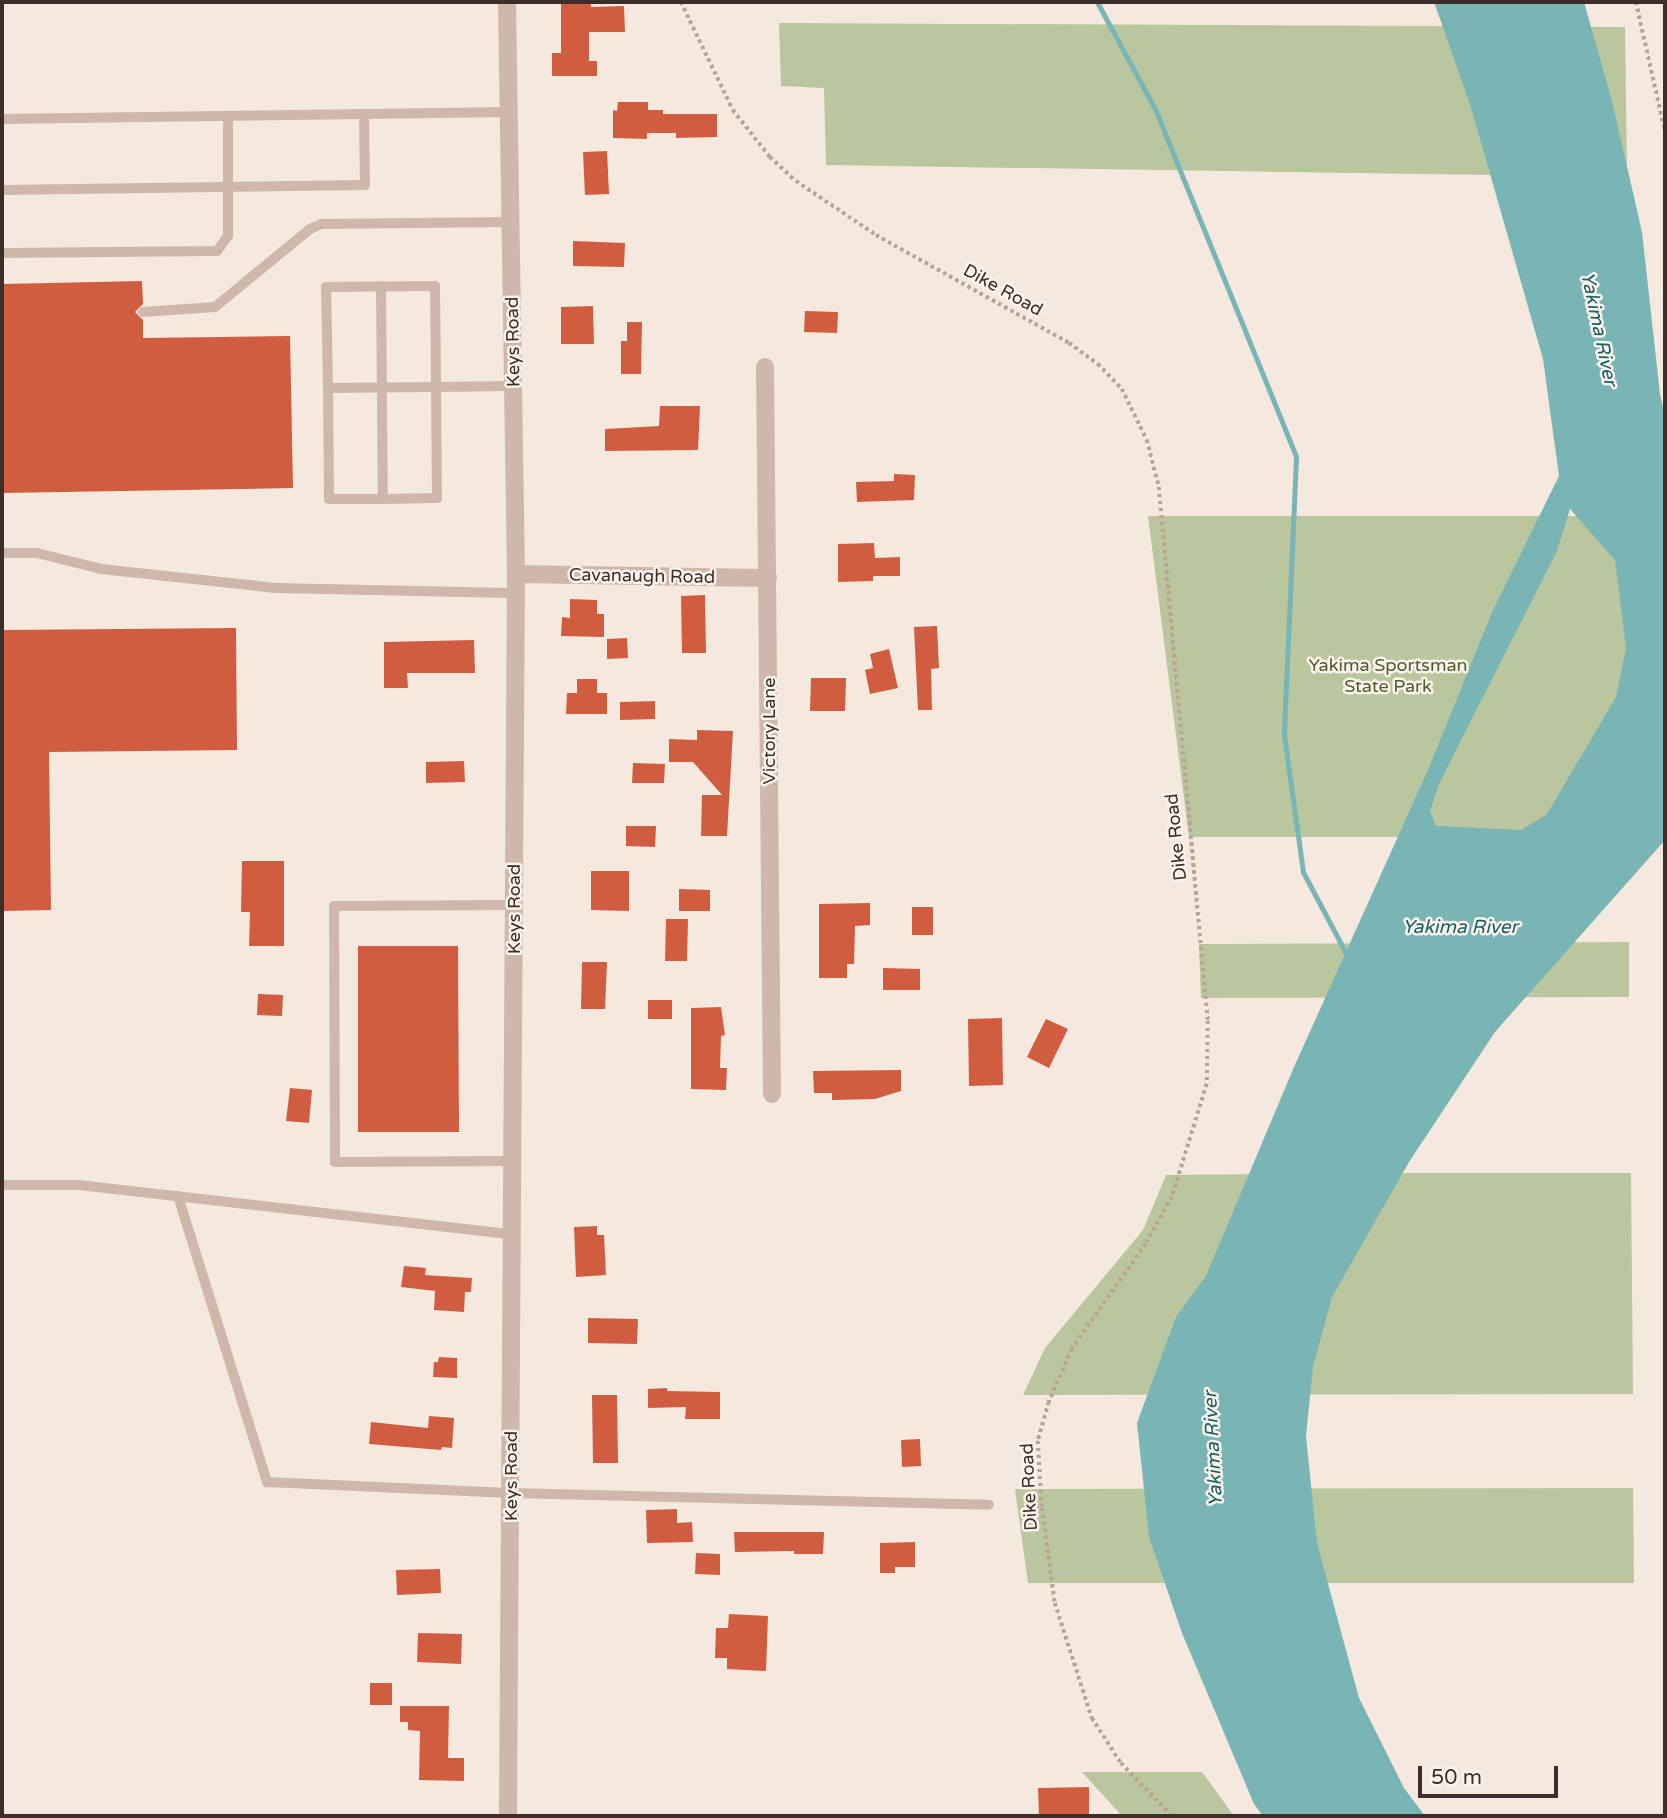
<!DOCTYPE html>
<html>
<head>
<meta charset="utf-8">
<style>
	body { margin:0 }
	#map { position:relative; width:1667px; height:1818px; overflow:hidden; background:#f5e9df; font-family:"Varela Round",sans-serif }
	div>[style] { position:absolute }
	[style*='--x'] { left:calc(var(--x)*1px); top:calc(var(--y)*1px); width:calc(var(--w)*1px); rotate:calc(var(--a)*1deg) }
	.green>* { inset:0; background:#bac69d }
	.water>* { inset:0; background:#7ab5b5 }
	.stream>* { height:5px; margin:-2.5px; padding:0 2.5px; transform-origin:2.5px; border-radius:2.5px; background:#7ab5b5 }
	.building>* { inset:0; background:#d15d41 }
	.path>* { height:3.5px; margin-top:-1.75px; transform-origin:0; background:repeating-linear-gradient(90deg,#bba293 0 3.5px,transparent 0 7px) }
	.lane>* { height:10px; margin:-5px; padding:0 5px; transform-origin:5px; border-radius:5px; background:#cfb8a9 }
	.street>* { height:18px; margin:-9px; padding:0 9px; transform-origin:9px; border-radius:9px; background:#cfb8a9 }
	span { translate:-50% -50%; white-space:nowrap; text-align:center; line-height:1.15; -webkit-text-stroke:5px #fcf4ec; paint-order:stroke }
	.street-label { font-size:18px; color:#3c2e29 }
	.park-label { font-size:18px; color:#4d5d2a }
	.water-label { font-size:19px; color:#1a6162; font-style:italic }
	.frame { position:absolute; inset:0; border:4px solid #3c2e29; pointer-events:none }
	.scale { position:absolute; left:1418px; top:1766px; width:140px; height:32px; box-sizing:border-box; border:4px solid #3c2e29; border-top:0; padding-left:9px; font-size:21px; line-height:24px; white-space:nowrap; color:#3c2e29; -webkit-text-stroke:5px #fcf4ec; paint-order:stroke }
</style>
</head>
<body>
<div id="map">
	<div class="green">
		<div style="clip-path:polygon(779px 23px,1625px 27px,1627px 177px,826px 165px,824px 88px,781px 86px)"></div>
		<div style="clip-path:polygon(1148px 516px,1625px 516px,1628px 837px,1189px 837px)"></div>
		<div style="clip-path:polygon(1629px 942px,1629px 997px,1201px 998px,1199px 944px)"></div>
		<div style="clip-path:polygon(1401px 1173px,1631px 1173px,1633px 1394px,1023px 1395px,1045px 1348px,1143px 1230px,1166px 1175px)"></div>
		<div style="clip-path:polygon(1633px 1488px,1634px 1583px,1028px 1583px,1015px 1489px)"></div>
		<div style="clip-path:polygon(1082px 1772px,1202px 1772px,1234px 1816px,1122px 1816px)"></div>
	</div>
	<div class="water">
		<div style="clip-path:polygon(evenodd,1434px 2px,1584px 2px,1612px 101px,1642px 232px,1660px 394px,1665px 415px,1665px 840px,1495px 1032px,1409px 1162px,1332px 1297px,1313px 1367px,1306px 1436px,1317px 1543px,1359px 1698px,1404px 1788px,1425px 1816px,1263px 1816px,1254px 1804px,1182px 1633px,1149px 1537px,1137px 1423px,1176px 1317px,1206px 1276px,1294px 1067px,1428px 770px,1493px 610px,1559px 476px,1543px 359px,1470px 104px,1434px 2px,1570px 509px,1615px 560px,1626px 648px,1616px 697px,1547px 814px,1521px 830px,1436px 826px,1430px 811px,1439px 784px,1557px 551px,1570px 509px)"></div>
	</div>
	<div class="stream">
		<div style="--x:1097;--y:2;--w:122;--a:61.5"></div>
		<div style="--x:1155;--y:109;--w:375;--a:67.9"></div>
		<div style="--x:1296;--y:457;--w:278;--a:92.5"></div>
		<div style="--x:1284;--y:735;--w:138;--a:82.1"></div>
		<div style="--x:1303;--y:872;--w:94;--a:62.1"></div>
	</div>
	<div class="building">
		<div style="clip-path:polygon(561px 2px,591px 2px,591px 7px,624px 6px,625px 32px,589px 32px,589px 61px,597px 61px,597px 76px,552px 76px,552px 53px,561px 53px)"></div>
		<div style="clip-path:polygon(618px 102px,648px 102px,648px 110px,663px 110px,663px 114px,717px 114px,717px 137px,676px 138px,676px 133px,647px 133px,647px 139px,613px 138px,613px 110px,617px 111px)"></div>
		<div style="clip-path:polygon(607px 151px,609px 194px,585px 195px,583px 152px)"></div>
		<div style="clip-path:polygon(573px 241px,625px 243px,624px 267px,573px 266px)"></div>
		<div style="clip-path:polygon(142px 281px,143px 304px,135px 312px,143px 320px,143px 338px,290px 336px,293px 488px,2px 493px,2px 284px)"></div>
		<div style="clip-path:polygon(593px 306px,594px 344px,561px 344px,561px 307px)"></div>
		<div style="clip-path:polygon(805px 311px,838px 312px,837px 333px,804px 332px)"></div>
		<div style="clip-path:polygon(627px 322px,642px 322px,641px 374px,621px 374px,621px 341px,627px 341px)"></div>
		<div style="clip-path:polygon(660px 406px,700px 406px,698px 450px,605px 451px,605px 429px,659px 426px)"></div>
		<div style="clip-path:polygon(894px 474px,915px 475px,914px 500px,857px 502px,856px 482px,894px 481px)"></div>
		<div style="clip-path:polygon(874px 543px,875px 558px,900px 557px,900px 576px,873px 576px,873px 581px,838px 582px,838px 544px)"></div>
		<div style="clip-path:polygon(705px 595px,706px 653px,682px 653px,681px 596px)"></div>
		<div style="clip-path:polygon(570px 599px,597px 600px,597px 614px,604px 614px,604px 637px,561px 636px,562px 617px,570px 618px)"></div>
		<div style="clip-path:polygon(937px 626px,939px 668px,931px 669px,932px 710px,918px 710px,914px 627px)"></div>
		<div style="clip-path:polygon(236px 628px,237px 750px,49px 752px,51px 910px,2px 911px,2px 630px)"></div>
		<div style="clip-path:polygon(627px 638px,628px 658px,607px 659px,607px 639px)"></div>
		<div style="clip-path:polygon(474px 640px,475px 673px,407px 673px,408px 688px,384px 688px,384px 642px)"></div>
		<div style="clip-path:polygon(889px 649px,898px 688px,870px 694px,865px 670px,873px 668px,870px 654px)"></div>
		<div style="clip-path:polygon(811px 678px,846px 678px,845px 711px,810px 711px)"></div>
		<div style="clip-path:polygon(577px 679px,597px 679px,597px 693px,607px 693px,607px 714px,566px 714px,567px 693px,577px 693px)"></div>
		<div style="clip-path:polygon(655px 701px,655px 719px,620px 720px,620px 702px)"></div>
		<div style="clip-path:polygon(697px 730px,733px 731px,727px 836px,701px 836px,702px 795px,722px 795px,693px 762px,669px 762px,669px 739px,697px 740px)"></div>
		<div style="clip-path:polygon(464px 761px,465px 782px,426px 783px,426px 762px)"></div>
		<div style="clip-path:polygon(633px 763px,665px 764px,664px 783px,632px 783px)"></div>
		<div style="clip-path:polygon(626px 826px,656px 826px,655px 847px,626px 846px)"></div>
		<div style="clip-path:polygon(242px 861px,284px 861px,284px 946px,249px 946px,250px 912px,241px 912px)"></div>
		<div style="clip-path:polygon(591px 871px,629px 871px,629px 911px,591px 910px)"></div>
		<div style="clip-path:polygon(679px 889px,710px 890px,710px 911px,679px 911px)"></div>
		<div style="clip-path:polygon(870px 903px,870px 925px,855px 926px,854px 964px,847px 964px,847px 978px,819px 978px,819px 904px)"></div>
		<div style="clip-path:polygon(912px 907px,933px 907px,933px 935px,912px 935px)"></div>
		<div style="clip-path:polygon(666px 919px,688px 919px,687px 961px,665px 961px)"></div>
		<div style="clip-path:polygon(358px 946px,458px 946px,459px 1132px,358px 1132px)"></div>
		<div style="clip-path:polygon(582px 962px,607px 962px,605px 1009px,581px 1009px)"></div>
		<div style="clip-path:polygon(883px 968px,920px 969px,920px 990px,883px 990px)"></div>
		<div style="clip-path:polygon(258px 994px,283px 995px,282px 1016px,257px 1015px)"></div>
		<div style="clip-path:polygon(648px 1000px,672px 1000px,672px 1019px,648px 1019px)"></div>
		<div style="clip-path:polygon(721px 1007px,725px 1035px,721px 1036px,720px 1068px,727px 1068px,726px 1090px,691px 1089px,691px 1008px)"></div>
		<div style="clip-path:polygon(1002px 1018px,1003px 1085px,969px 1086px,968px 1019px)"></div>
		<div style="clip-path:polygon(1046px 1019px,1068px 1029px,1049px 1068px,1027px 1057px)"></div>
		<div style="clip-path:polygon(901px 1070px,901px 1091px,875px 1099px,832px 1100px,832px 1093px,814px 1093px,813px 1071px)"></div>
		<div style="clip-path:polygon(290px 1088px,312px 1090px,309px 1123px,286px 1121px)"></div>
		<div style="clip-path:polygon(597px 1226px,597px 1235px,604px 1235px,606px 1275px,576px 1277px,574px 1227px)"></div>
		<div style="clip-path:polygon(404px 1266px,426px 1268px,425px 1275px,472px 1278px,471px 1292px,465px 1292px,464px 1312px,434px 1310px,435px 1291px,401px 1287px)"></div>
		<div style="clip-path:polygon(588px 1318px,638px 1319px,637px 1344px,588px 1343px)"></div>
		<div style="clip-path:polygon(439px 1357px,457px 1358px,457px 1378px,433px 1377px,434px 1362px,438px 1362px)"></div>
		<div style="clip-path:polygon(667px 1388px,667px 1391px,720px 1392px,720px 1419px,685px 1419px,686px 1407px,648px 1408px,648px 1389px)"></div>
		<div style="clip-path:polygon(592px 1395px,617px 1395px,618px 1463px,593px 1463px)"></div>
		<div style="clip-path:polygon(429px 1416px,454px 1418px,452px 1448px,442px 1447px,441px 1450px,369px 1444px,371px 1422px,428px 1428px)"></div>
		<div style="clip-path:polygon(920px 1439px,921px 1466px,902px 1467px,901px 1440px)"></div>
		<div style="clip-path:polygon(677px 1509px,677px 1523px,692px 1522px,693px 1542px,647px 1543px,646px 1510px)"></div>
		<div style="clip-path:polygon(734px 1532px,824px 1532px,823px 1554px,794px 1554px,794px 1551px,735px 1552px)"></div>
		<div style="clip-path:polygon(915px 1542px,915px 1567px,895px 1567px,895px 1573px,880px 1573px,880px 1543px)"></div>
		<div style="clip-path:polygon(696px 1553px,720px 1554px,720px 1575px,695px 1574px)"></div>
		<div style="clip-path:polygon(440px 1569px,441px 1593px,397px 1595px,396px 1570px)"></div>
		<div style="clip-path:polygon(729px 1614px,768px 1616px,766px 1671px,727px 1669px,727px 1658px,715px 1658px,716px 1628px,728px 1628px)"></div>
		<div style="clip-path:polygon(418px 1633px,462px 1634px,461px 1664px,417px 1662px)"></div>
		<div style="clip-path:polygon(370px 1683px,392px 1683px,392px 1705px,370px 1705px)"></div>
		<div style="clip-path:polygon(400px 1706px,449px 1706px,448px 1758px,464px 1758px,464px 1781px,419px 1780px,420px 1731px,408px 1730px,408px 1722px,400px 1722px)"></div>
		<div style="clip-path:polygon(1089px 1787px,1089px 1816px,1039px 1816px,1038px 1788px)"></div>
	</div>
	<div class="path">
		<div style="--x:681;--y:2;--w:120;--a:64.3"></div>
		<div style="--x:733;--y:110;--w:60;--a:51.8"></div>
		<div style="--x:770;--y:157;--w:35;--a:43"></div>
		<div style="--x:796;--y:181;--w:97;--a:34"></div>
		<div style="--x:876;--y:235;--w:221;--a:29.2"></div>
		<div style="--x:1069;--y:343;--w:36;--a:36"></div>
		<div style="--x:1098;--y:364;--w:35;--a:46"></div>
		<div style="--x:1122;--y:389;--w:57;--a:63.9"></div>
		<div style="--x:1147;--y:440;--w:49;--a:75.7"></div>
		<div style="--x:1159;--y:487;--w:536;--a:84.76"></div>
		<div style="--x:1208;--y:1021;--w:63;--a:90.9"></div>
		<div style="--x:1207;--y:1084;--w:118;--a:107.2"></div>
		<div style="--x:1172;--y:1197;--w:54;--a:119"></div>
		<div style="--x:1146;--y:1244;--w:128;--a:125.2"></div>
		<div style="--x:1072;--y:1349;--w:58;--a:113.5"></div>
		<div style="--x:1049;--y:1402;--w:41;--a:105.8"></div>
		<div style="--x:1038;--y:1441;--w:67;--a:86.6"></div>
		<div style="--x:1042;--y:1508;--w:96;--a:82.2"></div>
		<div style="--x:1055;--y:1603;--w:121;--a:72.2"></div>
		<div style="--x:1092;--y:1718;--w:54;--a:57.2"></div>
		<div style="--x:1121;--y:1763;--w:74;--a:46.1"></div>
		<div style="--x:1636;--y:2;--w:132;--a:77.3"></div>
	</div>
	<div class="lane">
		<div style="--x:2;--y:119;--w:507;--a:-0.79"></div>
		<div style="--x:2;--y:190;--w:363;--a:-0.8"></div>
		<div style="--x:365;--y:185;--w:71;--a:-90.8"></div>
		<div style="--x:2;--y:253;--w:215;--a:-0.5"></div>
		<div style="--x:217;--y:251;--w:19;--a:-54"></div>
		<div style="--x:228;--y:236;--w:120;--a:-90"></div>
		<div style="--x:381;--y:286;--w:213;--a:89.5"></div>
		<div style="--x:143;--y:312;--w:72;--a:-4"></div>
		<div style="--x:215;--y:307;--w:123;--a:-39.4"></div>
		<div style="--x:310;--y:229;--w:12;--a:-24"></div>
		<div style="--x:321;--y:224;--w:190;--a:-0.6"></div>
		<div style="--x:328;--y:388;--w:101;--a:-91.1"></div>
		<div style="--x:326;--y:287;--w:109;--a:-0.5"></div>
		<div style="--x:435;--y:286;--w:101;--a:89.4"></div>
		<div style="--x:436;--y:387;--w:111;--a:89.5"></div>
		<div style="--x:437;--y:498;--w:54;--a:178.9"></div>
		<div style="--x:383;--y:499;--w:54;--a:180"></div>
		<div style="--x:329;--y:499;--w:111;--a:-90.5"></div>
		<div style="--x:328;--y:388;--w:108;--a:-0.5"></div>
		<div style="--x:436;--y:387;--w:78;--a:-0.7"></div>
		<div style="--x:2;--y:553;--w:35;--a:0"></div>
		<div style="--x:37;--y:553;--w:66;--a:14"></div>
		<div style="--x:101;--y:569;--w:176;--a:6.2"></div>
		<div style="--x:276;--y:588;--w:240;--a:1.2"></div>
		<div style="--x:513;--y:1161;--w:178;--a:179.7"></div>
		<div style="--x:335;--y:1162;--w:256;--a:-90.2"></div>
		<div style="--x:334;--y:906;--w:180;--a:-0.3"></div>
		<div style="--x:2;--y:1185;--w:77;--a:0"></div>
		<div style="--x:79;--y:1185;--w:436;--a:6.5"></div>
		<div style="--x:178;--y:1196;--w:300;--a:72.7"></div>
		<div style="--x:267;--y:1482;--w:244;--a:2.6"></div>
		<div style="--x:511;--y:1493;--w:478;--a:1.4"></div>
	</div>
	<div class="street">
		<div style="--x:507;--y:2;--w:572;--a:89.1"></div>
		<div style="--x:516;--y:574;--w:1242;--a:90.37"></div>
		<div style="--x:765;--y:367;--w:727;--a:89.45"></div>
		<div style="--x:516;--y:574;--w:252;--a:0.9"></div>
	</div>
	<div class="street-label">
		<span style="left:1003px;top:290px;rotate:29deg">Dike Road</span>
		<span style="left:513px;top:342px;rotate:-91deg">Keys Road</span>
		<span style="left:642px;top:576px;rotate:1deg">Cavanaugh Road</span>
		<span style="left:769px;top:731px;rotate:-90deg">Victory Lane</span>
		<span style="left:1176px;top:837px;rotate:-96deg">Dike Road</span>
		<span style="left:514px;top:909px;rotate:-90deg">Keys Road</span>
		<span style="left:511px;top:1476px;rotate:-90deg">Keys Road</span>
		<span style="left:1029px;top:1487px;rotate:-93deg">Dike Road</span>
	</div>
	<div class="park-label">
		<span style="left:1388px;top:676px">Yakima Sportsman<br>State Park</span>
	</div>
	<div class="water-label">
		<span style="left:1598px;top:329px;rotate:78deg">Yakima River</span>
		<span style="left:1460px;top:928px">Yakima River</span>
		<span style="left:1214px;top:1449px;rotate:-93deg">Yakima River</span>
	</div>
	<div class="frame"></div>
	<div class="scale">50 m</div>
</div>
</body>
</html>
